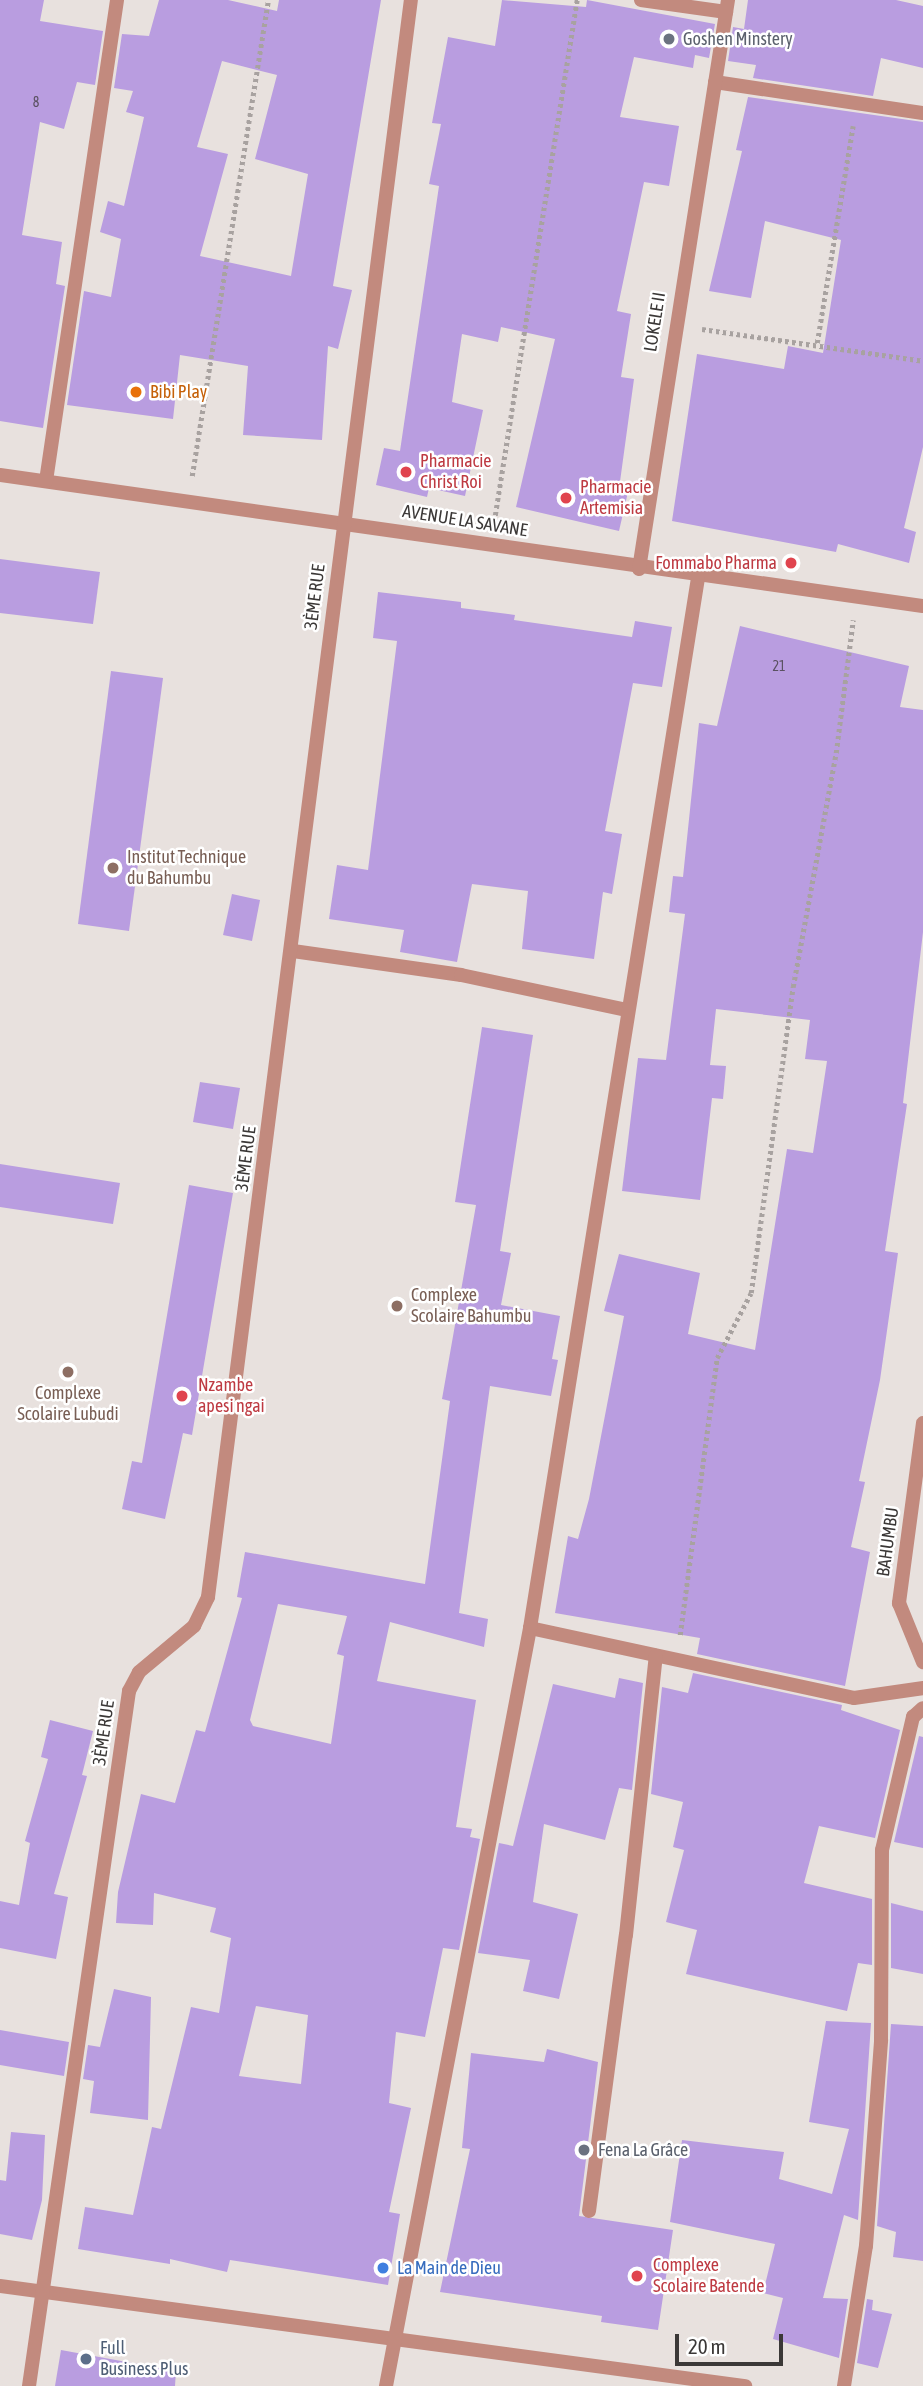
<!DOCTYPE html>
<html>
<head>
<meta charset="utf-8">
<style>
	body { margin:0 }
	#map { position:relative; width:923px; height:2386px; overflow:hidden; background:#e8e1de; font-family:"Asap Condensed",sans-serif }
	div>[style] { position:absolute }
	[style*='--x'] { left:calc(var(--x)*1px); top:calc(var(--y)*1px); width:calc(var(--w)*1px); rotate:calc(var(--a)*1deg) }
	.building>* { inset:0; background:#b99de0 }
	.path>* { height:4.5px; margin-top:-2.25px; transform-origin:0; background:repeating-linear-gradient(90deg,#a8a2a0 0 3.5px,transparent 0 7px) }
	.minor>* { height:14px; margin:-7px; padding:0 7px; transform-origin:7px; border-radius:7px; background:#c28a7e }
	.dots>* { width:19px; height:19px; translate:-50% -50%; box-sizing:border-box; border:4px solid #fff; border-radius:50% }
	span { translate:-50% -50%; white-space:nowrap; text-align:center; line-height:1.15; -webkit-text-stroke:5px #fff; paint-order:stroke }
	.number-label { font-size:14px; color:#5a5161 }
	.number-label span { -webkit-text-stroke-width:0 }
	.worship-label { font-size:18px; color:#5b616d }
	.left { translate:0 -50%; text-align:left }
	.street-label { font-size:18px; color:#3b3837 }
	.food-label { font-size:18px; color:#c56008 }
	.health-label { font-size:18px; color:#be3a42 }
	.right { translate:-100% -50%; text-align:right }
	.education-label { font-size:18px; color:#785e54 }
	.shop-label { font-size:18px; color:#366cbe }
	.service-label { font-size:18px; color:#4e5e75 }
	.scale { position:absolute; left:675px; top:2334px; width:108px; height:32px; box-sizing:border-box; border:4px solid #3b3837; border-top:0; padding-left:9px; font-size:21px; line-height:24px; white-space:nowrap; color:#3b3837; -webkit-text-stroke:5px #fff; paint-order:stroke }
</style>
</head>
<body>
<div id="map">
	<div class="building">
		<div style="clip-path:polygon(0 0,44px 0,40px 21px,103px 31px,95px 85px,77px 82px,64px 129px,40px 122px,22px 235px,62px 242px,56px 284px,65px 286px,43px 428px,0 421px)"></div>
		<div style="clip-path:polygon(evenodd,159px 0,228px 0,277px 11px,279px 0,381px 0,333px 286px,352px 290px,338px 349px,328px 346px,322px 440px,243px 435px,248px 366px,180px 355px,173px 419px,67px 405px,84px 291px,111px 297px,121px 239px,100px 232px,108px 201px,124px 206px,144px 117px,126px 112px,133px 91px,114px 88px,122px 34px,149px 36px,159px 0,222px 61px,277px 75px,255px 159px,308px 174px,291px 276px,200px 256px,228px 154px,197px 147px,222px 61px)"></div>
		<div style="clip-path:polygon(502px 0,586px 7px,587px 0,715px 24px,709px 58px,695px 55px,693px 68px,634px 57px,620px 117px,679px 126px,669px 186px,644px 182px,617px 311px,631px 314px,621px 377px,634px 379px,619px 489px,628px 492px,619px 531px,516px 507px,555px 339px,501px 327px,498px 342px,462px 334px,452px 402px,483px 410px,465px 496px,429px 488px,427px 497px,376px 485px,384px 448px,400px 451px,439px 186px,429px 184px,441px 124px,432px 123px,448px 37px,495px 46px)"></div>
		<div style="clip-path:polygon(748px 0,896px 0,923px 6px,923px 68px,881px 58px,873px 96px,753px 78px,756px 65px,728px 61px,733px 27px,744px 29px)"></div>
		<div style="clip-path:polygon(748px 97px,923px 122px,923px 447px,904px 528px,916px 532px,909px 563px,838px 544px,836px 552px,672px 521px,697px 354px,784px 369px,788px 346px,823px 353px,841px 240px,765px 221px,751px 298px,709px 291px,742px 151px,736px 150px)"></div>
		<div style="clip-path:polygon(0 559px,100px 572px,93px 624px,0 613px)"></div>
		<div style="clip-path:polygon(378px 592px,461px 602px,461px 608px,515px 615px,514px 620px,632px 637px,635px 621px,672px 627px,662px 687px,633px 683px,605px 831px,622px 834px,612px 894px,603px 892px,594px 959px,522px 949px,528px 891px,472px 884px,457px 962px,400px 952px,404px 930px,329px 919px,337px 865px,368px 870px,397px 641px,373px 638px)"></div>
		<div style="clip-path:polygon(740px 626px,909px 666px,900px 707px,923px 710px,923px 932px,903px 1103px,907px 1104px,885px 1251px,898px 1253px,880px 1380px,859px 1481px,865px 1482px,851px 1547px,870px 1552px,845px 1686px,697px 1654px,700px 1638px,555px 1613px,568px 1536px,578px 1539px,589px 1499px,624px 1316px,604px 1311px,619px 1254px,700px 1273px,688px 1334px,755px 1350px,787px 1149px,813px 1153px,827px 1061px,805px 1059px,810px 1020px,716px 1009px,710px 1065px,726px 1066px,723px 1099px,712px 1098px,700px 1200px,622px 1191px,638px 1058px,666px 1060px,685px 914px,669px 912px,673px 876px,683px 877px,699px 723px,717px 726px)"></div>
		<div style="clip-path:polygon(111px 671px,163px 678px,129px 931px,78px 924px)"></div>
		<div style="clip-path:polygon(232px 894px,260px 900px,252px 941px,223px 935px)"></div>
		<div style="clip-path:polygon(evenodd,482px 1027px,533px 1035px,500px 1251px,511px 1253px,501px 1305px,560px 1316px,552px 1359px,558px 1360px,551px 1396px,490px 1386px,459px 1613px,488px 1619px,484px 1647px,390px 1622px,377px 1681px,476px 1700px,456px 1827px,472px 1829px,470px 1837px,480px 1839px,459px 1950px,443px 1948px,425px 2037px,396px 2032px,389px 2103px,411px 2108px,389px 2212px,400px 2214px,388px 2285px,230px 2260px,227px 2272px,170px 2259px,170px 2264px,78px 2249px,85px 2207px,133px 2215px,152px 2127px,161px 2129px,191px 2007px,219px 2013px,231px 1938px,210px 1932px,216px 1908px,154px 1893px,153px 1925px,116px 1923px,118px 1892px,141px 1794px,175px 1803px,196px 1730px,205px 1732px,242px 1598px,237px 1597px,245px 1552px,425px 1584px,450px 1401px,442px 1399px,476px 1205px,455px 1202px,482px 1027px,278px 1604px,347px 1616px,337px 1654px,344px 1656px,331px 1744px,253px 1726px,250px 1720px,278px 1604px,482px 1027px,256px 2006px,308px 2015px,301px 2084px,239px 2076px,256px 2006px)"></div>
		<div style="clip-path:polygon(200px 1082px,240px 1088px,233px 1129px,193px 1122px)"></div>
		<div style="clip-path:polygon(0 1164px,120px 1183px,113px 1224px,0 1207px)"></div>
		<div style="clip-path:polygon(189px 1185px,233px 1193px,192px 1435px,183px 1433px,165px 1519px,122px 1509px,132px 1461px,142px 1463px)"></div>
		<div style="clip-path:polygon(693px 1673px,842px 1705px,841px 1710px,900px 1730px,875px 1838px,819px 1826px,804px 1883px,872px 1899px,872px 1965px,858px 1963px,847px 2011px,686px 1974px,697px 1930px,666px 1922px,684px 1850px,673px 1847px,683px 1802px,651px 1794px,662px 1687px,688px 1693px)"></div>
		<div style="clip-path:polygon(619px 1678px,643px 1683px,632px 1790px,619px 1788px,605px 1840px,544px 1824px,533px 1902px,578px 1914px,559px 1999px,523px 1991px,530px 1960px,478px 1953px,499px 1843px,513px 1846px,553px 1684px,615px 1698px)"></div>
		<div style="clip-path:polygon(50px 1720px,93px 1731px,82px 1775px,87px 1776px,54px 1894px,68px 1897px,56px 1959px,0 1948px,0 1901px,19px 1905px,30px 1843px,25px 1841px,48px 1759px,41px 1757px)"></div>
		<div style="clip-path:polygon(919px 1736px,923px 1737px,923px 1848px,894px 1842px)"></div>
		<div style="clip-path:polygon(891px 1903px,923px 1911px,923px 1974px,891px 1968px)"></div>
		<div style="clip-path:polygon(114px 1989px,151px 1997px,148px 2120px,90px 2113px,94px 2081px,83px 2079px,88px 2045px,100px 2047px)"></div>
		<div style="clip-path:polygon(826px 2021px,871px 2023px,858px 2220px,844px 2215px,823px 2298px,848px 2299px,839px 2358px,773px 2339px,783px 2298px,763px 2293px,775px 2244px,670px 2222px,682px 2140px,784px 2152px,779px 2179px,832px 2194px,849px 2129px,809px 2122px)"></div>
		<div style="clip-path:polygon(891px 2024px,923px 2026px,923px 2261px,893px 2257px,896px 2232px,877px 2226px)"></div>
		<div style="clip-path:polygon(0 2030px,69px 2042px,64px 2076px,0 2065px)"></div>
		<div style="clip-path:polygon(547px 2049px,598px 2062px,579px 2216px,673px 2230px,658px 2330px,601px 2322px,602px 2316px,440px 2292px,470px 2149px,462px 2148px,471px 2053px,544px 2062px)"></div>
		<div style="clip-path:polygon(11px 2132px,45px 2135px,42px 2200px,32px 2240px,0 2234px,0 2180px,6px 2181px)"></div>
		<div style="clip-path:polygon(867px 2299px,873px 2300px,872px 2310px,892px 2314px,878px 2368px,857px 2363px)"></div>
		<div style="clip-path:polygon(61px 2350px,176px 2371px,175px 2386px,55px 2386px)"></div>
	</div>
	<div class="path">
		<div style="--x:702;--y:329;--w:223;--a:8.2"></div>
		<div style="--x:817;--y:343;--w:220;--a:-80.6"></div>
		<div style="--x:192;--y:476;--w:482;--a:-80.9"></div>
		<div style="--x:494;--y:522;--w:529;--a:-80.97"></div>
		<div style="--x:680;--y:1635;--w:279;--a:-82.4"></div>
		<div style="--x:717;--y:1358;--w:73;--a:-62.4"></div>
		<div style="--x:751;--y:1293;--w:309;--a:-82.2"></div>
		<div style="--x:793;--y:987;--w:238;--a:-79.6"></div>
		<div style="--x:836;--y:753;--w:134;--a:-82.7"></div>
	</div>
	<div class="minor">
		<div style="--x:641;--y:0;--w:86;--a:8"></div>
		<div style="--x:715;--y:82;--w:210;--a:8.5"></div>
		<div style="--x:0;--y:475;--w:932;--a:8.08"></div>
		<div style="--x:46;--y:481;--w:486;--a:-81.6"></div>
		<div style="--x:639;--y:569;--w:576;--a:-81.11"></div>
		<div style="--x:293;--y:951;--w:170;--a:8.1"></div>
		<div style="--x:461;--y:975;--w:170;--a:11.9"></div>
		<div style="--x:923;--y:1423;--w:182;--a:97.6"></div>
		<div style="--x:899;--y:1603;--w:64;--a:67.9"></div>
		<div style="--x:530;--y:1628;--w:331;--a:12.2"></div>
		<div style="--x:854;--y:1698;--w:70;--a:-8.2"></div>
		<div style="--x:589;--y:2211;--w:278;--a:-82.4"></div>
		<div style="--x:626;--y:1935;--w:281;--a:-83.9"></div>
		<div style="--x:0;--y:2286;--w:752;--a:7.65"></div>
		<div style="--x:29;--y:2386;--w:702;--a:-81.81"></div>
		<div style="--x:129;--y:1691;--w:21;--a:-62"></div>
		<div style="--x:139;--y:1672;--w:72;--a:-39.9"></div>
		<div style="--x:194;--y:1626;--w:32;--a:-64"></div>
		<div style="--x:208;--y:1597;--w:1610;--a:-82.76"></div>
		<div style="--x:386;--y:2386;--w:772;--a:-79.24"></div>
		<div style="--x:530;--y:1628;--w:1063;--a:-80.91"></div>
		<div style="--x:844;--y:2386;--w:142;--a:-81.1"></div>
		<div style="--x:866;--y:2246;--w:207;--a:-85.8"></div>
		<div style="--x:881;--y:2040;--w:190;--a:-89.7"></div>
		<div style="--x:882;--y:1850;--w:137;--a:-76.9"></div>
		<div style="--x:913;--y:1717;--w:13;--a:-42"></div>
	</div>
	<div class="dots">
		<div style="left:669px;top:39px;background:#6b7280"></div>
		<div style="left:136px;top:392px;background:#e8710a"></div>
		<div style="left:406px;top:472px;background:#e0444e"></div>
		<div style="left:566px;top:498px;background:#e0444e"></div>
		<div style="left:791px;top:563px;background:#e0444e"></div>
		<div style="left:113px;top:868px;background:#8d6e63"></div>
		<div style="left:397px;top:1306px;background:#8d6e63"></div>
		<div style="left:68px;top:1372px;background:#8d6e63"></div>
		<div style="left:182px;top:1396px;background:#e0444e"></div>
		<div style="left:584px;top:2150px;background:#6b7280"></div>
		<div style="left:383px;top:2268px;background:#3f7fe0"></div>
		<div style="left:637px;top:2276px;background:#e0444e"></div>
		<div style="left:86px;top:2359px;background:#5c6f8a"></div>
	</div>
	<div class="number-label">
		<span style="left:36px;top:102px">8</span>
		<span style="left:779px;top:666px">21</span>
	</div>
	<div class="worship-label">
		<span class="left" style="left:683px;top:39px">Goshen Minstery</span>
		<span class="left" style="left:598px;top:2150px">Fena La Grâce</span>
	</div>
	<div class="street-label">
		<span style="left:655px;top:322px;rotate:-81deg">LOKELE II</span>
		<span style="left:465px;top:521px;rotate:9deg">AVENUE LA SAVANE</span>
		<span style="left:315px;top:597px;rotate:-83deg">3ÈME RUE</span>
		<span style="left:246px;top:1159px;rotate:-83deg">3ÈME RUE</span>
		<span style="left:888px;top:1542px;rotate:-82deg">BAHUMBU</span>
		<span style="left:104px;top:1733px;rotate:-82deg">3ÈME RUE</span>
	</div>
	<div class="food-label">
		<span class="left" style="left:150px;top:392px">Bibi Play</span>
	</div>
	<div class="health-label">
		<span class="left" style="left:420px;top:472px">Pharmacie<br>Christ Roi</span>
		<span class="left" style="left:580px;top:498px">Pharmacie<br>Artemisia</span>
		<span class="right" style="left:777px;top:563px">Fommabo Pharma</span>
		<span class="left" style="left:198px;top:1396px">Nzambe<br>apesi ngai</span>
		<span class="left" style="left:653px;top:2276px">Complexe<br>Scolaire Batende</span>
	</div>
	<div class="education-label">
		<span class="left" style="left:127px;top:868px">Institut Technique<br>du Bahumbu</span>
		<span class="left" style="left:411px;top:1306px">Complexe<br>Scolaire Bahumbu</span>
		<span style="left:68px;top:1404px">Complexe<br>Scolaire Lubudi</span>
	</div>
	<div class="shop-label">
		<span class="left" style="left:397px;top:2268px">La Main de Dieu</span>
	</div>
	<div class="service-label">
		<span class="left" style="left:100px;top:2359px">Full<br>Business Plus</span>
	</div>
	<div class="scale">20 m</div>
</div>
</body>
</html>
